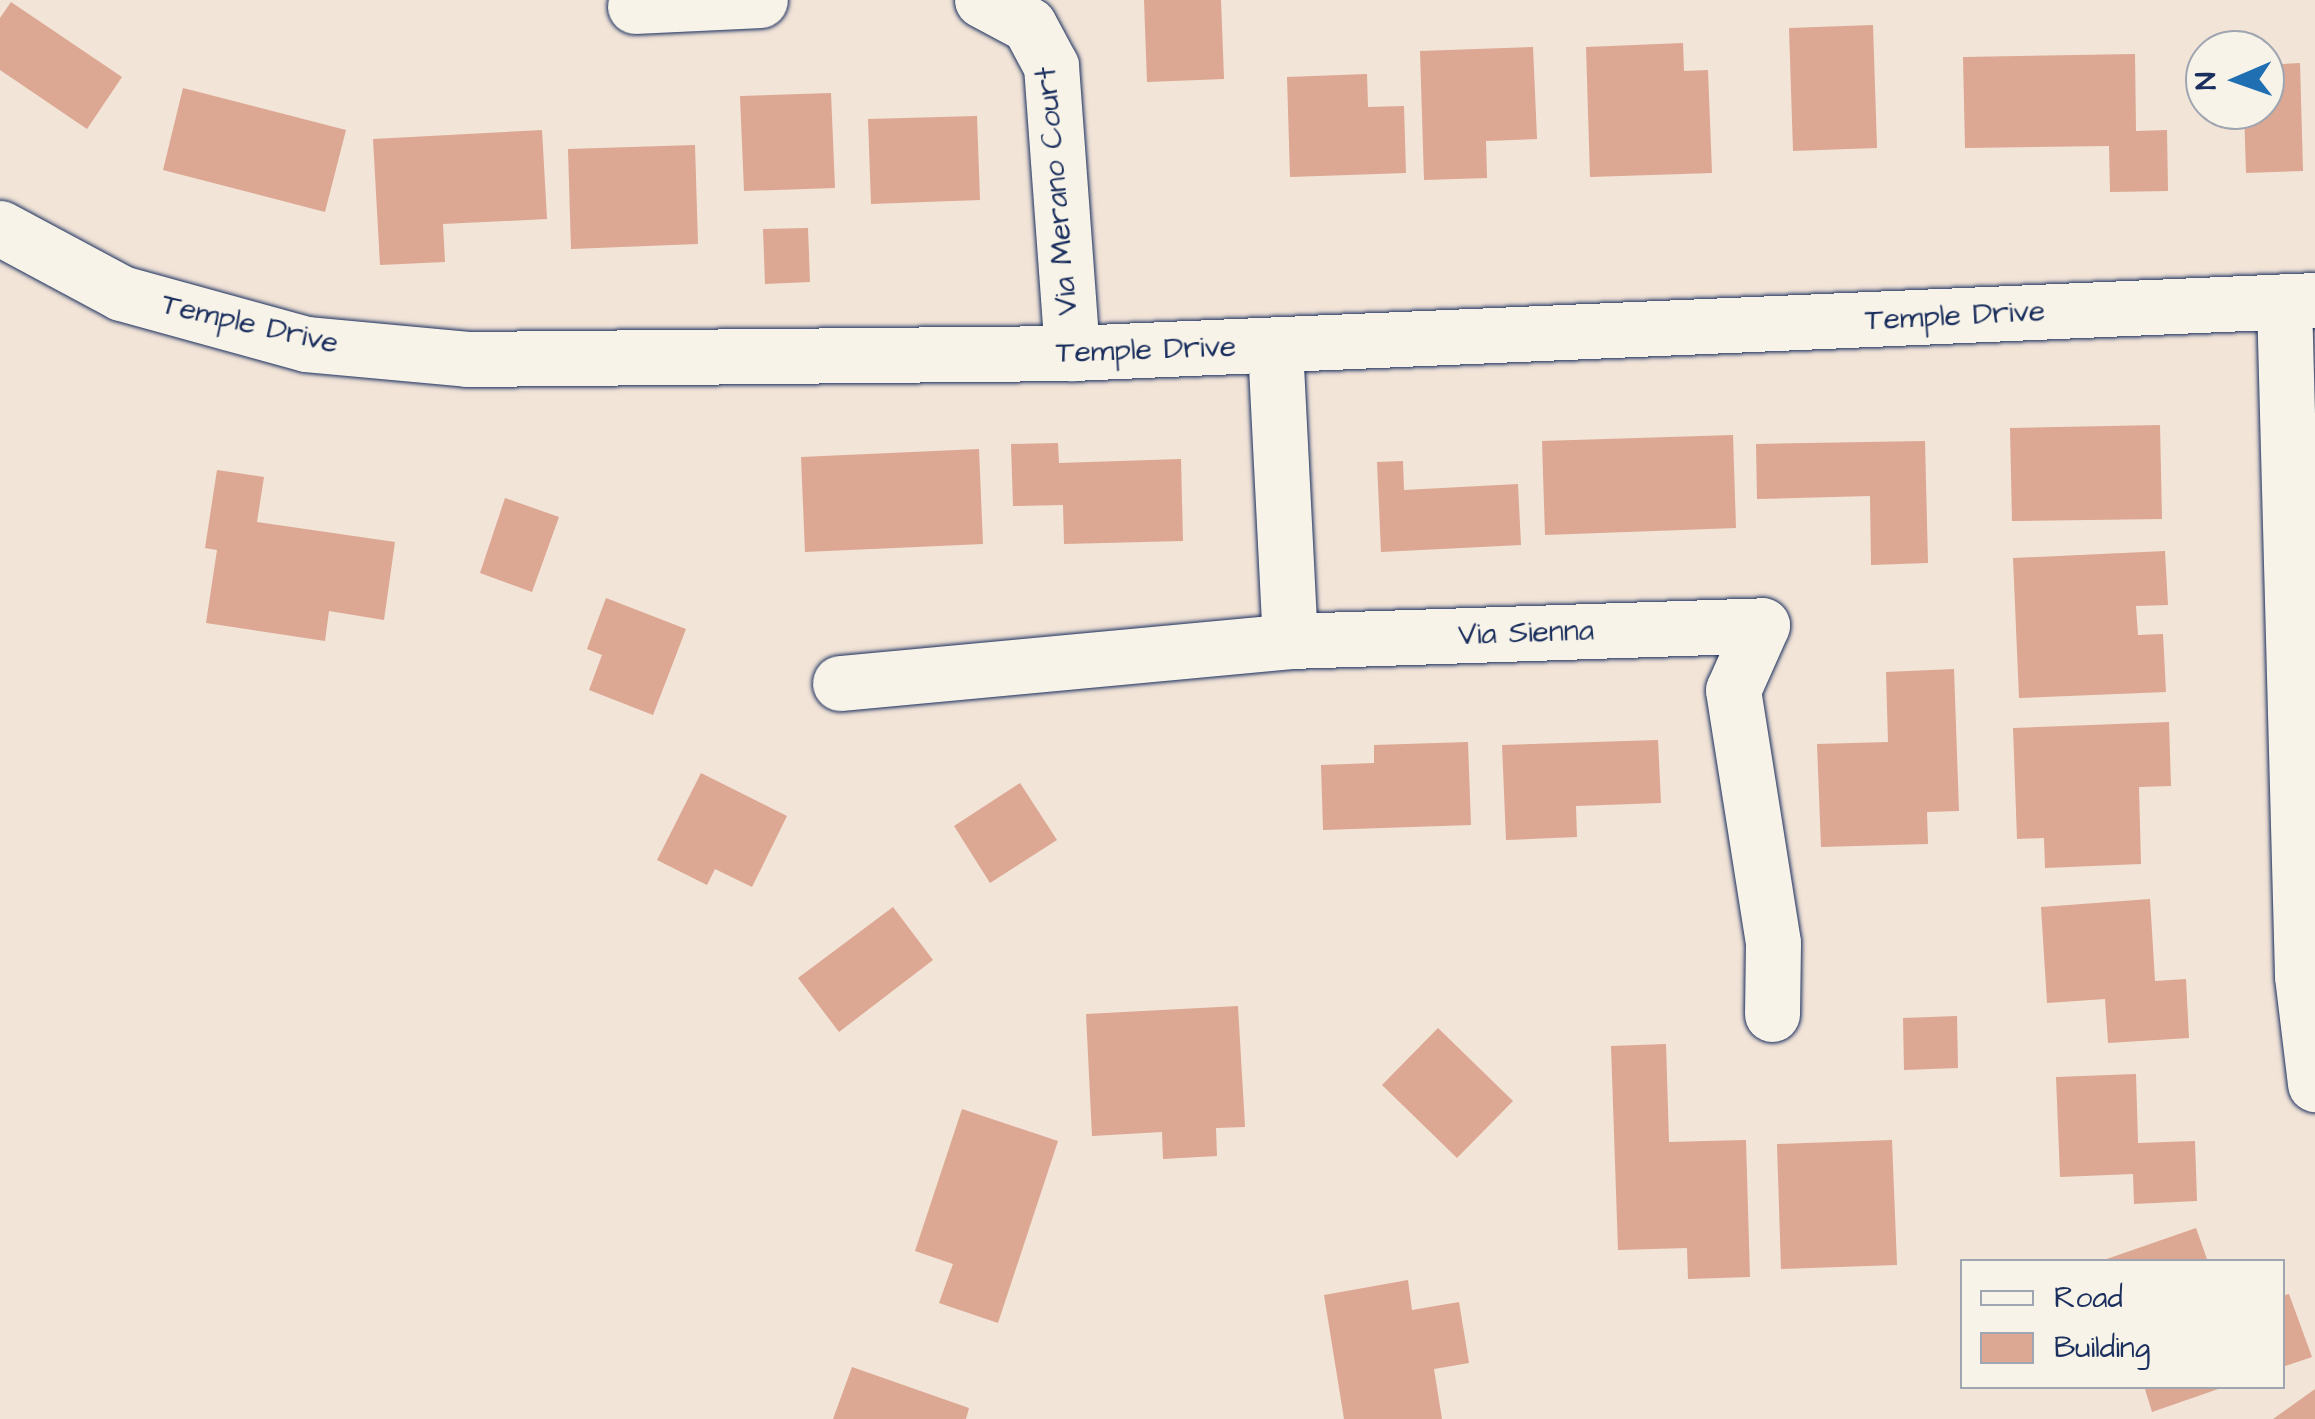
<!DOCTYPE html>
<html>
<head>
<meta charset="utf-8">
<style>
	body { margin:0 }
	#map { position:relative; width:2315px; height:1419px; overflow:hidden; background:#f2e4d7; font-family:"Architects Daughter",sans-serif }
	div>[style] { position:absolute }
	[style*='--x'] { left:calc(var(--x)*1px); top:calc(var(--y)*1px); width:calc(var(--w)*1px); rotate:calc(var(--a)*1deg) }
	.building>* { inset:0; background:#dca793 }
	.roads { filter:drop-shadow(0 0 2px #1b2f5e) drop-shadow(0 0 2px #1b2f5e) }
	.minor>* { height:55px; margin:-27.5px; padding:0 27.5px; transform-origin:27.5px; border-radius:27.5px; background:#f7f3e8 }
	span { translate:-50% -50%; white-space:nowrap; text-align:center; line-height:1.15; -webkit-text-stroke:9px #f7f3e8; paint-order:stroke }
	.street-label { font-size:30px; color:#1b2f5e }
	.legend { position:absolute; left:1960px; top:1259px; width:325px; height:130px; box-sizing:border-box; background:#f7f3e8; border:2px solid #9fa5b1; margin:0; padding:12px 18px; list-style:none; font-size:30px; color:#1b2f5e }
	.legend li { display:flex; align-items:center; gap:20px; height:50px }
	.legend b { width:50px; border:2px solid #9fa5b1 }
	.north { position:absolute; left:2185px; top:30px; width:100px; height:100px; box-sizing:border-box; background:#f7f3e8; border:2px solid #9fa5b1; border-radius:50%; rotate:268deg; font-size:28px; font-weight:700; line-height:40px; text-align:center; color:#1b2f5e }
	.north::after { content:''; display:block; margin:auto; width:35px; height:45px; background:#1f6fb2; clip-path:polygon(50% 0,100% 100%,50% 72%,0 100%) }
</style>
</head>
<body>
<div id="map">
	<div class="building">
		<div style="clip-path:polygon(1144px 0,1221px 0,1224px 79px,1147px 82px)"></div>
		<div style="clip-path:polygon(11px 2px,122px 77px,87px 129px,0 70px,0 18px)"></div>
		<div style="clip-path:polygon(1873px 25px,1877px 148px,1793px 151px,1789px 28px)"></div>
		<div style="clip-path:polygon(1683px 43px,1684px 71px,1708px 70px,1712px 173px,1590px 177px,1586px 47px)"></div>
		<div style="clip-path:polygon(1533px 47px,1537px 139px,1486px 141px,1487px 178px,1424px 180px,1420px 51px)"></div>
		<div style="clip-path:polygon(2135px 54px,2136px 131px,2167px 130px,2168px 191px,2110px 192px,2109px 146px,1965px 148px,1963px 57px)"></div>
		<div style="clip-path:polygon(2300px 63px,2303px 171px,2246px 173px,2244px 110px,2265px 110px,2265px 65px)"></div>
		<div style="clip-path:polygon(1367px 74px,1368px 107px,1404px 106px,1406px 173px,1290px 177px,1287px 77px)"></div>
		<div style="clip-path:polygon(183px 88px,346px 130px,325px 212px,163px 170px)"></div>
		<div style="clip-path:polygon(831px 93px,835px 188px,744px 191px,740px 96px)"></div>
		<div style="clip-path:polygon(977px 116px,980px 200px,871px 204px,868px 119px)"></div>
		<div style="clip-path:polygon(542px 130px,547px 219px,443px 224px,445px 262px,380px 265px,373px 139px)"></div>
		<div style="clip-path:polygon(695px 145px,698px 244px,571px 249px,568px 149px)"></div>
		<div style="clip-path:polygon(808px 228px,810px 282px,765px 284px,763px 229px)"></div>
		<div style="clip-path:polygon(2160px 425px,2162px 519px,2012px 521px,2010px 428px)"></div>
		<div style="clip-path:polygon(1733px 435px,1736px 528px,1545px 535px,1542px 441px)"></div>
		<div style="clip-path:polygon(1925px 441px,1928px 563px,1871px 565px,1870px 496px,1757px 499px,1756px 444px)"></div>
		<div style="clip-path:polygon(1058px 443px,1059px 463px,1181px 459px,1183px 541px,1064px 544px,1063px 505px,1013px 506px,1011px 444px)"></div>
		<div style="clip-path:polygon(979px 449px,983px 544px,805px 552px,801px 457px)"></div>
		<div style="clip-path:polygon(1403px 461px,1404px 490px,1518px 484px,1521px 545px,1381px 552px,1377px 462px)"></div>
		<div style="clip-path:polygon(217px 470px,264px 477px,257px 522px,395px 542px,384px 620px,329px 611px,325px 641px,206px 623px,217px 550px,205px 548px)"></div>
		<div style="clip-path:polygon(505px 498px,559px 517px,532px 592px,480px 573px)"></div>
		<div style="clip-path:polygon(2165px 551px,2168px 605px,2136px 606px,2138px 635px,2163px 634px,2166px 692px,2019px 698px,2013px 558px)"></div>
		<div style="clip-path:polygon(606px 598px,686px 629px,653px 715px,589px 690px,602px 655px,587px 649px)"></div>
		<div style="clip-path:polygon(1954px 669px,1959px 811px,1927px 812px,1928px 844px,1821px 847px,1817px 744px,1888px 742px,1886px 672px)"></div>
		<div style="clip-path:polygon(2169px 722px,2171px 786px,2139px 787px,2141px 864px,2045px 868px,2044px 838px,2017px 839px,2013px 728px)"></div>
		<div style="clip-path:polygon(1658px 740px,1661px 803px,1576px 806px,1577px 837px,1506px 840px,1502px 745px)"></div>
		<div style="clip-path:polygon(1468px 742px,1471px 825px,1323px 830px,1321px 765px,1374px 763px,1374px 745px)"></div>
		<div style="clip-path:polygon(701px 773px,787px 816px,752px 887px,715px 869px,707px 885px,657px 860px)"></div>
		<div style="clip-path:polygon(1020px 783px,1057px 840px,990px 883px,954px 826px)"></div>
		<div style="clip-path:polygon(2150px 899px,2155px 981px,2186px 979px,2189px 1038px,2108px 1043px,2105px 999px,2047px 1003px,2041px 907px)"></div>
		<div style="clip-path:polygon(893px 907px,933px 960px,839px 1032px,798px 978px)"></div>
		<div style="clip-path:polygon(1238px 1006px,1245px 1127px,1216px 1128px,1217px 1156px,1163px 1159px,1162px 1132px,1092px 1136px,1086px 1014px)"></div>
		<div style="clip-path:polygon(1957px 1016px,1958px 1068px,1904px 1070px,1903px 1018px)"></div>
		<div style="clip-path:polygon(1438px 1028px,1513px 1101px,1457px 1158px,1382px 1085px)"></div>
		<div style="clip-path:polygon(1666px 1044px,1669px 1142px,1746px 1140px,1750px 1277px,1688px 1279px,1687px 1248px,1618px 1250px,1611px 1046px)"></div>
		<div style="clip-path:polygon(2136px 1074px,2138px 1143px,2195px 1141px,2197px 1201px,2134px 1204px,2133px 1174px,2060px 1177px,2056px 1077px)"></div>
		<div style="clip-path:polygon(962px 1109px,1058px 1141px,998px 1323px,939px 1303px,953px 1264px,915px 1251px)"></div>
		<div style="clip-path:polygon(1892px 1140px,1897px 1265px,1781px 1269px,1777px 1144px)"></div>
		<div style="clip-path:polygon(2196px 1228px,2208px 1262px,2101px 1262px,2101px 1261px)"></div>
		<div style="clip-path:polygon(1408px 1280px,1412px 1310px,1459px 1302px,1469px 1363px,1434px 1369px,1442px 1419px,1344px 1419px,1324px 1295px)"></div>
		<div style="clip-path:polygon(2289px 1294px,2312px 1357px,2282px 1367px,2282px 1296px)"></div>
		<div style="clip-path:polygon(852px 1367px,969px 1408px,966px 1419px,833px 1419px)"></div>
		<div style="clip-path:polygon(2144px 1386px,2224px 1386px,2224px 1387px,2152px 1412px)"></div>
		<div style="clip-path:polygon(2315px 1389px,2315px 1419px,2273px 1419px)"></div>
	</div>
	<div class="roads">
		<div class="minor">
			<div style="--x:982;--y:0;--w:53;--a:28"></div>
			<div style="--x:1029;--y:25;--w:47;--a:61.8"></div>
			<div style="--x:1051;--y:66;--w:288;--a:85.8"></div>
			<div style="--x:635;--y:6;--w:125;--a:-2.7"></div>
			<div style="--x:0;--y:228;--w:137;--a:28.2"></div>
			<div style="--x:121;--y:293;--w:192;--a:15.4"></div>
			<div style="--x:306;--y:344;--w:162;--a:5.3"></div>
			<div style="--x:467;--y:359;--w:605;--a:-0.57"></div>
			<div style="--x:1072;--y:353;--w:1244;--a:-2.44"></div>
			<div style="--x:2284;--y:301;--w:675;--a:88.47"></div>
			<div style="--x:2302;--y:976;--w:109;--a:83.1"></div>
			<div style="--x:1275;--y:346;--w:295;--a:87.1"></div>
			<div style="--x:840;--y:683;--w:452;--a:-5.3"></div>
			<div style="--x:1290;--y:641;--w:472;--a:-1.9"></div>
			<div style="--x:1762;--y:625;--w:71;--a:114"></div>
			<div style="--x:1733;--y:690;--w:256;--a:81"></div>
			<div style="--x:1773;--y:943;--w:71;--a:90.8"></div>
		</div>
	</div>
	<div class="street-label">
		<span style="left:1057px;top:191px;rotate:-95deg">Via Merano Court</span>
		<span style="left:1955px;top:316px;rotate:-3deg">Temple Drive</span>
		<span style="left:250px;top:324px;rotate:13deg">Temple Drive</span>
		<span style="left:1146px;top:350px;rotate:-2deg">Temple Drive</span>
		<span style="left:1526px;top:633px;rotate:-2deg">Via Sienna</span>
	</div>
	<ul class="legend">
	<li><b style="height:12px;background:#f7f3e8"></b>Road</li>
	<li><b style="height:28px;background:#dca793"></b>Building</li>
	</ul>
	<div class="north">N</div>
</div>
</body>
</html>
